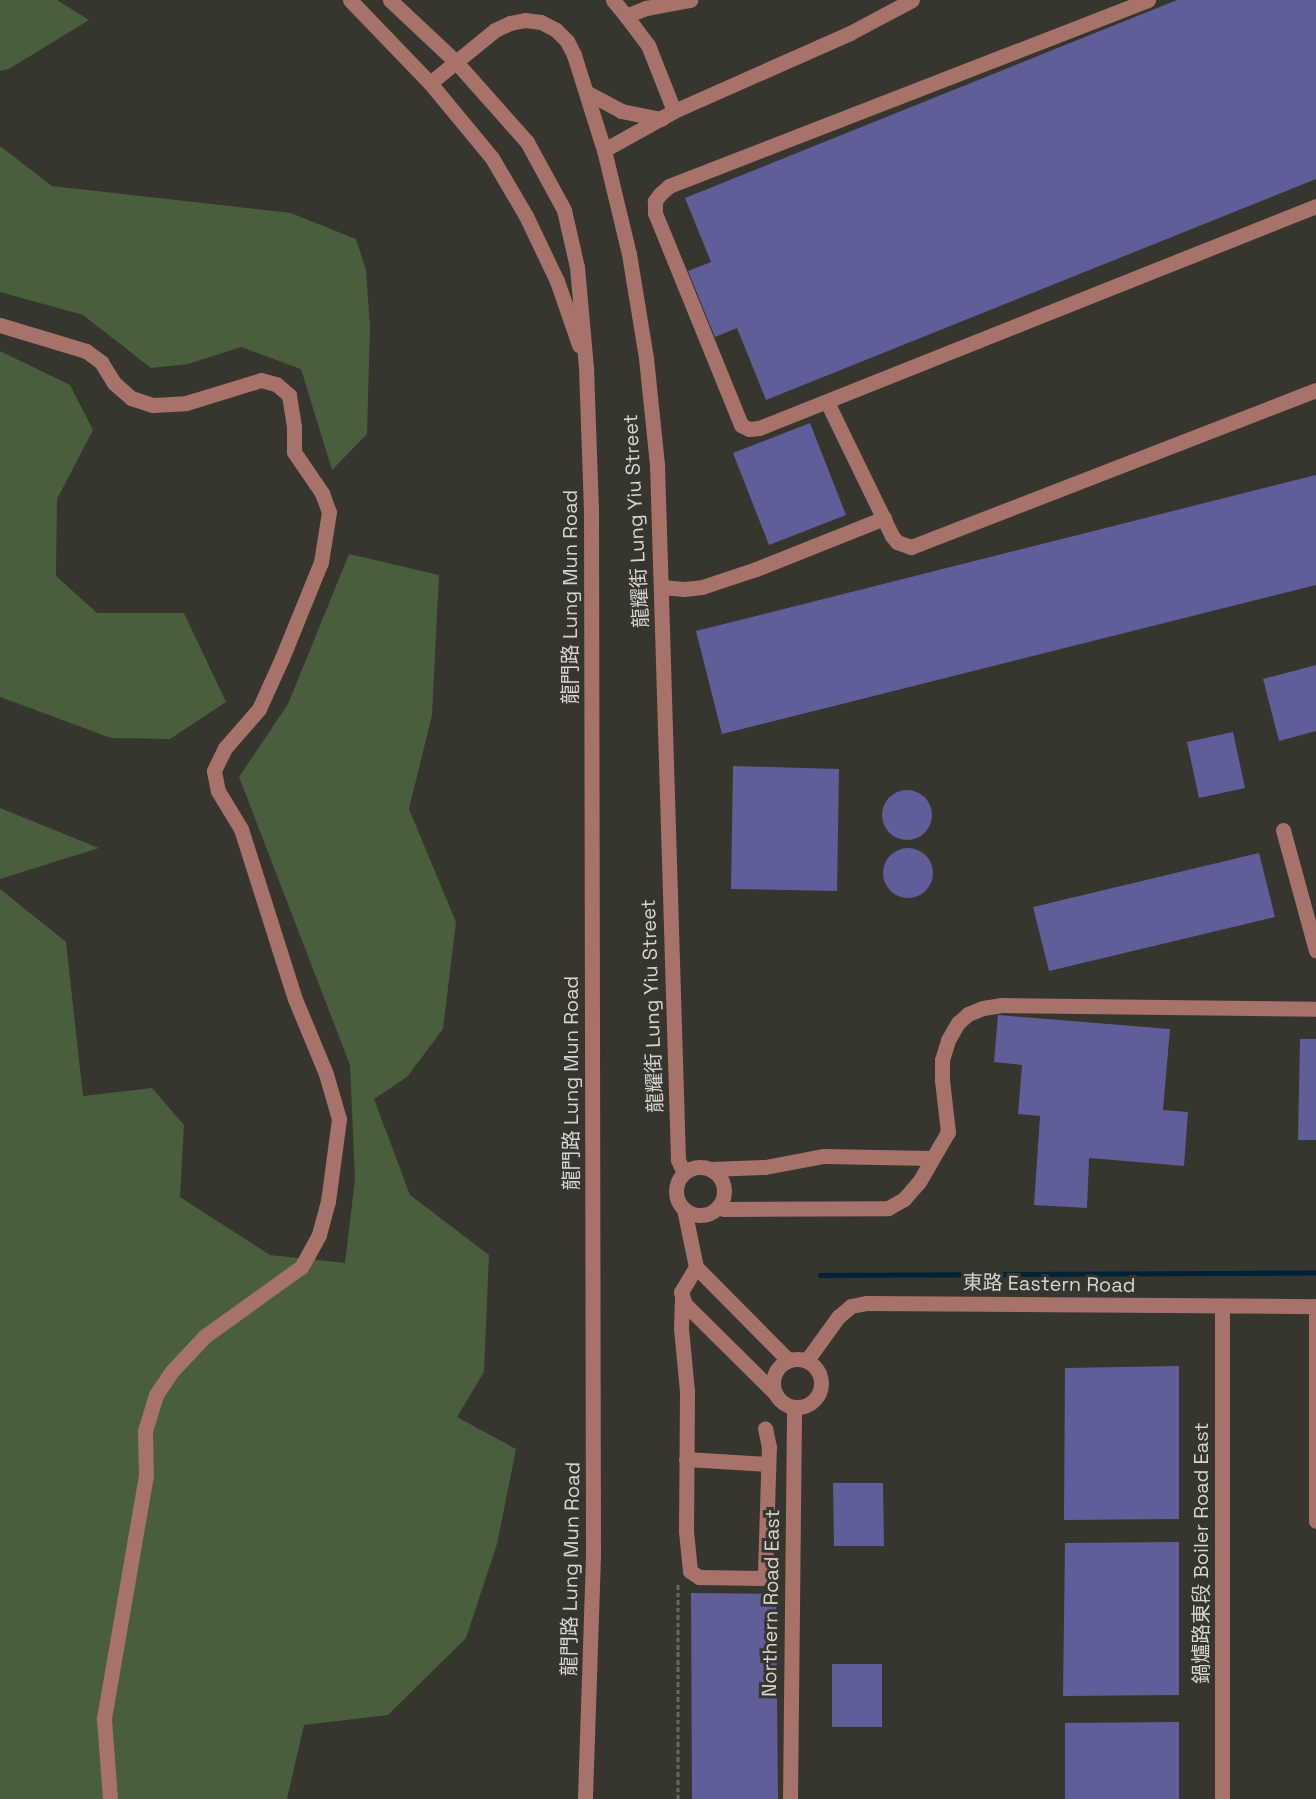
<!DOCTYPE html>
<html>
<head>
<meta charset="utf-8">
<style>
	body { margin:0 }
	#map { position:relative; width:1316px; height:1799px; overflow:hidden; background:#36352e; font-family:"Space Grotesk","Noto Sans TC",sans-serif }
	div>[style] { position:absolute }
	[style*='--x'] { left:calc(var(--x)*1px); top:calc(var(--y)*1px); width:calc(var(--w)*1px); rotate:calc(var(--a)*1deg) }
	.green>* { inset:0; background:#485e3c }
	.stream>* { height:4.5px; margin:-2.25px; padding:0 2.25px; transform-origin:2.25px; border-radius:2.25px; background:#002237 }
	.building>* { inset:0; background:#5f5e99 }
	.round { border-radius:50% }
	.path>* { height:3px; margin-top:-1.5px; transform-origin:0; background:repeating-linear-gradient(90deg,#696862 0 4.5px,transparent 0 7.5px) }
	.minor>* { height:15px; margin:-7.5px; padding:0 7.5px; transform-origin:7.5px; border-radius:7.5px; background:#a67269 }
	.minor>.ring { margin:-7.5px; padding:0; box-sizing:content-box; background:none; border:15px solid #a67269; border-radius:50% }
	span { translate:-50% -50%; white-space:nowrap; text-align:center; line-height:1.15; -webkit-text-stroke:6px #36352e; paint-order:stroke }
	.street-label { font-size:20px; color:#d6d5d1 }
</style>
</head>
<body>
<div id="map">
	<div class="green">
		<div style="clip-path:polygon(0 0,57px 0,89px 20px,9px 69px,0 71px)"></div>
		<div style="clip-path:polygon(0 146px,52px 186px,291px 213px,356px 239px,366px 270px,370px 327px,367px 434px,332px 470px,301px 369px,241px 347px,188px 364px,151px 368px,83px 315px,0 292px)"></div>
		<div style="clip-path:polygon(0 351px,70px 385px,93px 430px,57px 499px,56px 576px,97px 613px,184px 613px,226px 702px,170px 739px,111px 738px,0 697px)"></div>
		<div style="clip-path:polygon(349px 554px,439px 575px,432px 715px,409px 809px,456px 922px,443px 1029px,407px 1077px,374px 1099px,410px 1195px,489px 1255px,484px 1372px,457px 1417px,516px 1449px,497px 1544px,466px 1638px,388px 1715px,304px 1725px,287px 1799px,0 1799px,0 889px,66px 942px,83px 1096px,152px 1088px,184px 1125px,180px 1197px,270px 1255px,345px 1263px,355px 1179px,350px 1065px,239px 777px,288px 704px)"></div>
		<div style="clip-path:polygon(0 808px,99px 848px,0 879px)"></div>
	</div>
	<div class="stream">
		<div style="--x:820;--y:1275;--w:496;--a:-0.3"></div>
	</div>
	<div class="building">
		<div style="clip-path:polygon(1177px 0,1316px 0,1316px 179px,766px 400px,737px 328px,715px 337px,688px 271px,711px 262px,685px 198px)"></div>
		<div style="clip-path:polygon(810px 423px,846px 515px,769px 545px,733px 453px)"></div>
		<div style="clip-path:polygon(1316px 475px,1316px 585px,722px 734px,696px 631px)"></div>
		<div style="clip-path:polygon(1316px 665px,1316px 731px,1279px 741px,1263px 679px)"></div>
		<div style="clip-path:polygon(1233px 732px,1245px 788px,1199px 798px,1187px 742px)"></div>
		<div style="clip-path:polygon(733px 766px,839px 769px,837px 891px,731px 889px)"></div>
		<div class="round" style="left:882px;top:790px;width:50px;height:50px"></div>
		<div class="round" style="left:883px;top:848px;width:50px;height:50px"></div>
		<div style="clip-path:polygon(1259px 853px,1275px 917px,1049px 971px,1033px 907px)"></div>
		<div style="clip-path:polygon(998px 1015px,1170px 1029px,1163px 1110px,1188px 1112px,1184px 1166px,1089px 1158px,1087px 1208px,1034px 1205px,1040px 1116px,1018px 1114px,1022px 1065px,994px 1062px)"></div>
		<div style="clip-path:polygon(1300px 1039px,1316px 1039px,1316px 1140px,1298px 1140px)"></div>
		<div style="clip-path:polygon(1179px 1366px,1179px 1519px,1064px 1520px,1065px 1368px)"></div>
		<div style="clip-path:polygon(833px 1483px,883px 1483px,884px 1546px,834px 1546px)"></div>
		<div style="clip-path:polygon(1179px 1542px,1179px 1695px,1063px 1696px,1065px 1543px)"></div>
		<div style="clip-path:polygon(691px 1593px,776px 1594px,778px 1799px,692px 1799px)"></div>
		<div style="clip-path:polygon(832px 1664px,882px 1664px,882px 1727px,832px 1727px)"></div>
		<div style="clip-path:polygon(1179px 1722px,1179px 1799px,1065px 1799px,1065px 1723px)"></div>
	</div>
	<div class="path">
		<div style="--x:678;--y:1799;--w:217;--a:-90"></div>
	</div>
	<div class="minor">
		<div style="--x:350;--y:0;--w:115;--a:46.1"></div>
		<div style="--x:430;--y:83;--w:97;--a:50.4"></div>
		<div style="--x:492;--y:158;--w:67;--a:59.6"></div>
		<div style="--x:526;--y:216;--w:72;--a:64.5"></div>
		<div style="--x:557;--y:281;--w:68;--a:71"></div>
		<div style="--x:390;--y:0;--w:91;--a:43.2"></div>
		<div style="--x:456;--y:62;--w:107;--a:48.4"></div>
		<div style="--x:527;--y:142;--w:77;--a:61.4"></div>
		<div style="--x:564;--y:210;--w:58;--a:77.2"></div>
		<div style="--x:577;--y:267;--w:100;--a:84.9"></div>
		<div style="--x:586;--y:367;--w:140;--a:88"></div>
		<div style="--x:591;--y:507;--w:1049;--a:89.89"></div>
		<div style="--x:593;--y:1556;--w:243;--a:91.9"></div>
		<div style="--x:613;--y:0;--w:21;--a:51"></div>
		<div style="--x:626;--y:16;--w:22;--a:-22"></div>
		<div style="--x:646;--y:8;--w:45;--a:-10.3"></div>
		<div style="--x:1148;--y:0;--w:514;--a:158.78"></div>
		<div style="--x:669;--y:186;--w:12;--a:138"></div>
		<div style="--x:660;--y:194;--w:9;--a:126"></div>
		<div style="--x:655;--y:201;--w:12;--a:90"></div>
		<div style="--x:655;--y:213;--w:229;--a:67.9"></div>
		<div style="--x:741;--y:425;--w:9;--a:27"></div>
		<div style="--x:749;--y:429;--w:10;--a:-6"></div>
		<div style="--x:759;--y:428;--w:600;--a:-21.73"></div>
		<div style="--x:626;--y:16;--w:36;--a:53"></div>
		<div style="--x:648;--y:45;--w:71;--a:68.5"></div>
		<div style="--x:430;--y:83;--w:84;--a:-39.2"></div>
		<div style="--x:495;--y:30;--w:17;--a:-25"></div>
		<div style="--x:510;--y:23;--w:15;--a:-11"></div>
		<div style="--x:525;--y:20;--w:16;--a:7"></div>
		<div style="--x:541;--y:22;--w:17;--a:28"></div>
		<div style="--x:556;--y:30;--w:16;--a:45"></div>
		<div style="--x:567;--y:41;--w:16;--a:63"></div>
		<div style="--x:574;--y:55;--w:100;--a:72.5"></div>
		<div style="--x:604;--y:150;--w:107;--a:76.5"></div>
		<div style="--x:629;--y:254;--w:105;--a:80.7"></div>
		<div style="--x:646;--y:358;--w:107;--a:84.1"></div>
		<div style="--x:657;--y:464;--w:696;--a:88.27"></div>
		<div style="--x:678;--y:1160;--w:14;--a:65"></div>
		<div style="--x:586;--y:92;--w:40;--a:28"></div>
		<div style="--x:621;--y:111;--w:41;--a:11.3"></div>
		<div style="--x:604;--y:150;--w:80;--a:-29.1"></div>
		<div style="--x:674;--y:111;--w:193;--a:-23.9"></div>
		<div style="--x:850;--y:33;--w:70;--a:-28"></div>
		<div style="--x:0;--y:325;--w:90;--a:16.8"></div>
		<div style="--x:86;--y:351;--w:19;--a:36"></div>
		<div style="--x:101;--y:362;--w:25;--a:58"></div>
		<div style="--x:114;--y:383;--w:23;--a:41"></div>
		<div style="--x:131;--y:398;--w:23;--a:18"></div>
		<div style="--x:153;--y:405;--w:33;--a:-3"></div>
		<div style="--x:186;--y:403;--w:78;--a:-17"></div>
		<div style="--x:261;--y:380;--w:16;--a:15"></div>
		<div style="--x:276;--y:384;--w:17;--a:40"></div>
		<div style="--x:289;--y:395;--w:33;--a:81"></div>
		<div style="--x:294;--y:428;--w:24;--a:90"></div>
		<div style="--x:294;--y:452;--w:50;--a:55.7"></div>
		<div style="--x:322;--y:493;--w:20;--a:70"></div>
		<div style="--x:329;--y:512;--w:51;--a:99.1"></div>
		<div style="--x:321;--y:562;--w:104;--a:112.1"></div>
		<div style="--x:282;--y:658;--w:56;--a:114.3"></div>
		<div style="--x:259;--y:709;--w:52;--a:131.1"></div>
		<div style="--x:225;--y:748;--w:25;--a:116"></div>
		<div style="--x:214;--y:771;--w:20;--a:79"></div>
		<div style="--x:218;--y:791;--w:44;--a:58.8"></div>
		<div style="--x:241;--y:829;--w:178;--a:72.4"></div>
		<div style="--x:295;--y:999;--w:81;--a:67.5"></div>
		<div style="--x:326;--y:1074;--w:47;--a:73.9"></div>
		<div style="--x:339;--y:1119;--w:83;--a:97.6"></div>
		<div style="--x:328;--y:1201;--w:35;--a:105"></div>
		<div style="--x:319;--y:1235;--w:37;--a:119"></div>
		<div style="--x:301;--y:1267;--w:118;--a:144.3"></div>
		<div style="--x:205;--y:1336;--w:48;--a:133.3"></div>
		<div style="--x:172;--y:1371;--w:29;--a:124"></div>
		<div style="--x:156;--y:1395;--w:39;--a:107"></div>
		<div style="--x:145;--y:1432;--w:43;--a:88.7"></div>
		<div style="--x:146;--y:1475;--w:248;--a:99.8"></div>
		<div style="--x:104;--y:1719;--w:80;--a:85.7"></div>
		<div style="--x:827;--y:402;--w:149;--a:64.1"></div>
		<div style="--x:892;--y:536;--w:8;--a:50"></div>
		<div style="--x:897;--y:542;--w:15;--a:20"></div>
		<div style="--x:911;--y:547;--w:434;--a:-21.2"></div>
		<div style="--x:661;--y:587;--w:23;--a:5"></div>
		<div style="--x:684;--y:589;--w:18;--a:-6"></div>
		<div style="--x:702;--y:587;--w:57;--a:-18.4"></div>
		<div style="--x:756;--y:569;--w:138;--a:-21.7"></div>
		<div style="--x:1283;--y:830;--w:125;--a:74.7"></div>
		<div class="ring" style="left:676px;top:1167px;width:33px;height:33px"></div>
		<div style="--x:710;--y:1169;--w:55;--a:-2.1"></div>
		<div style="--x:765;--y:1167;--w:60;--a:-10.6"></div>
		<div style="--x:824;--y:1156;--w:107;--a:1.1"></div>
		<div style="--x:718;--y:1207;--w:6;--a:18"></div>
		<div style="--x:724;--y:1209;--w:164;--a:-0.3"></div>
		<div style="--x:888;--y:1208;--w:18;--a:-29"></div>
		<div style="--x:904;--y:1199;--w:23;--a:-49"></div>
		<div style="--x:919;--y:1182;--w:58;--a:-59.9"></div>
		<div style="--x:948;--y:1132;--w:52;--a:-96.6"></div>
		<div style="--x:942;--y:1080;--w:20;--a:-90"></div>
		<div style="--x:942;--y:1060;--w:21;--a:-73"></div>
		<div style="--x:948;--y:1040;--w:20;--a:-60"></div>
		<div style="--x:958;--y:1023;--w:13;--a:-42"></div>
		<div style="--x:968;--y:1014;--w:16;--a:-22"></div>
		<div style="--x:983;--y:1008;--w:19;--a:-9"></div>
		<div style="--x:1002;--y:1005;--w:314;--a:0.7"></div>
		<div style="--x:684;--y:1209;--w:59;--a:78.3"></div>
		<div style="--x:696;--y:1267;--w:131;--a:45.3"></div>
		<div style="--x:696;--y:1267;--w:29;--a:121"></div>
		<div style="--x:681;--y:1292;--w:13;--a:72"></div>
		<div style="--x:685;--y:1304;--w:127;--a:44.7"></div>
		<div style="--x:682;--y:1299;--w:29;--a:92"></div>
		<div style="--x:681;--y:1328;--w:63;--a:84.6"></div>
		<div style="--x:687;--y:1391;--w:140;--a:90.4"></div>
		<div style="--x:686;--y:1531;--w:40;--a:84.3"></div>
		<div style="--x:690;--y:1571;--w:11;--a:34"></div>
		<div style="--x:699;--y:1577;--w:62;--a:0.9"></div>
		<div style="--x:761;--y:1578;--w:7;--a:-56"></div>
		<div style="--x:765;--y:1572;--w:125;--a:-88.2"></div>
		<div style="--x:769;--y:1447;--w:19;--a:-102"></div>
		<div style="--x:1316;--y:1306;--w:215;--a:90"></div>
		<div style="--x:1222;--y:1307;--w:492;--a:90"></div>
		<div class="ring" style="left:773px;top:1359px;width:33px;height:33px"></div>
		<div style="--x:807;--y:1360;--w:53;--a:-54.2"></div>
		<div style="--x:838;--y:1317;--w:17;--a:-40"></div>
		<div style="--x:851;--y:1306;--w:15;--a:-11"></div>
		<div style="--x:866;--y:1303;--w:450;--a:0.4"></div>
		<div style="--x:686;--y:1459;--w:82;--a:3.5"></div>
		<div style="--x:790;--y:1799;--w:392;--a:-89.4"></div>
	</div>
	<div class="street-label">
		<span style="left:636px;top:521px;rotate:-93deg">龍耀街 Lung Yiu Street</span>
		<span style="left:570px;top:597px;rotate:-90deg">龍門路 Lung Mun Road</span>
		<span style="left:652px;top:1006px;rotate:-92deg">龍耀街 Lung Yiu Street</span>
		<span style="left:571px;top:1083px;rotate:-90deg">龍門路 Lung Mun Road</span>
		<span style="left:1049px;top:1284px;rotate:1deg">東路 Eastern Road</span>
		<span style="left:1201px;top:1553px;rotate:-90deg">鍋爐路東段 Boiler Road East</span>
		<span style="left:571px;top:1569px;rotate:-89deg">龍門路 Lung Mun Road</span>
		<span style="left:771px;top:1603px;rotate:-89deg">Northern Road East</span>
	</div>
</div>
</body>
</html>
